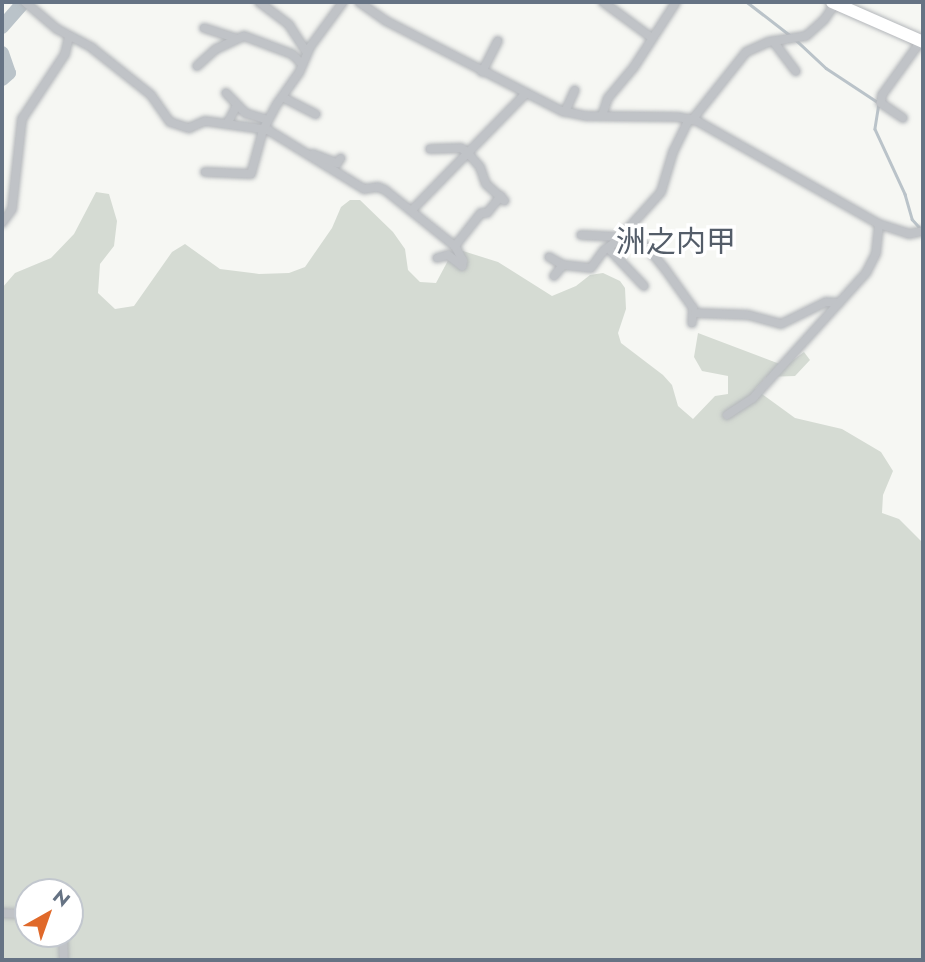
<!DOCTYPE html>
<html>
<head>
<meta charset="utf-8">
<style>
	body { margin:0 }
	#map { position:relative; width:925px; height:962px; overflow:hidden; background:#f6f7f3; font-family:Jost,"Noto Sans JP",sans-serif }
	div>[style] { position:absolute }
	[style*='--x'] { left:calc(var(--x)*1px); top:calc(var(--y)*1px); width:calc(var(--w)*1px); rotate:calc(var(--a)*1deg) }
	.green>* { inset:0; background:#d5dbd3 }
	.stream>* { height:2.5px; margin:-1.25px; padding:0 1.25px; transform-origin:1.25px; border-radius:1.25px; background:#bac3c9 }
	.river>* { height:14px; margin:-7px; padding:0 7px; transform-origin:7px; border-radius:7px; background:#bac3c9 }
	.roads { filter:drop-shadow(0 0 2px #b3b6ba) drop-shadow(0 0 2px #b3b6ba) }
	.minor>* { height:8px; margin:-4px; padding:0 4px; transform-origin:4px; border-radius:4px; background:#c0c3c7 }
	.trunk>* { height:12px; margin:-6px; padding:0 6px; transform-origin:6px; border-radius:6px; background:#fff }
	span { translate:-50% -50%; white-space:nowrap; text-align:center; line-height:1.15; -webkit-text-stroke:7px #fff; paint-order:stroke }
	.quarter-label { font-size:30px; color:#545d69 }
	.frame { position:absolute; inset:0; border:4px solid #667384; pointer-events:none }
	.north { position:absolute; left:14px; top:878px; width:70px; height:70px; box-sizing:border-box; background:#fff; border:2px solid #c2c7ce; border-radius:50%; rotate:40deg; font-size:19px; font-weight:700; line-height:28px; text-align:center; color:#667384 }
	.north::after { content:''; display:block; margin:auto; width:24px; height:32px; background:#e0692a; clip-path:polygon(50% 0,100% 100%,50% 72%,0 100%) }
</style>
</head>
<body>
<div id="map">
	<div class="green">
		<div style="clip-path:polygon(evenodd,96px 192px,109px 194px,117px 221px,114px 246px,100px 264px,98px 293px,115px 309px,134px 306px,172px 252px,185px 244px,220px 269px,259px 274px,289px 273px,305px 267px,332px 228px,341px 207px,350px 200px,360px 200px,393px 232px,405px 249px,408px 270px,420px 282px,436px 283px,452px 253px,463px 251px,498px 262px,552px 296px,576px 286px,590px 275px,603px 273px,620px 281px,625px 288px,626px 309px,618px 333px,621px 343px,663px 375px,672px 385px,678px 406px,693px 419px,715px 396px,728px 394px,728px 376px,702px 371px,694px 357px,698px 333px,785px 366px,804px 352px,810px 360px,795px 376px,766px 377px,755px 389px,795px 418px,842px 429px,881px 452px,893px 471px,883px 495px,882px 513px,899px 519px,923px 543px,923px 960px,2px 960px,2px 288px,15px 273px,51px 258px,74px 234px,96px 192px,28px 892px,70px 892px,70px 934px,28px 934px,28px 892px)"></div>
	</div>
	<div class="stream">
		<div style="--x:747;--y:2;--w:56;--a:37.7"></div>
		<div style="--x:796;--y:40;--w:41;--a:43"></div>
		<div style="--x:826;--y:68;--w:64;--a:33.4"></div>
		<div style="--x:879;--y:103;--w:26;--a:99"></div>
		<div style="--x:875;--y:129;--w:72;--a:65.2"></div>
		<div style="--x:905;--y:194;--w:26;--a:74"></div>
		<div style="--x:912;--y:219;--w:13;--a:48"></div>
	</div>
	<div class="river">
		<div style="--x:2;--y:27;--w:33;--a:-49"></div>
		<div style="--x:2;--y:53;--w:21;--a:71"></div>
		<div style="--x:9;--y:73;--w:9;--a:139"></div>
	</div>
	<div class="roads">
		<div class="minor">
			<div style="--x:25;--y:2;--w:42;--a:40.2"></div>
			<div style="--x:57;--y:29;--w:40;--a:28"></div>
			<div style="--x:92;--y:48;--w:75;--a:38.5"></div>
			<div style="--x:151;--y:95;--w:33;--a:55"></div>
			<div style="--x:170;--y:122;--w:20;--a:18"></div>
			<div style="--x:189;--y:128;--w:17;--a:-24"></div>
			<div style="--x:205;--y:121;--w:64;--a:8.1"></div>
			<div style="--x:268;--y:130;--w:113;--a:31.6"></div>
			<div style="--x:364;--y:189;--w:14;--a:-8"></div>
			<div style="--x:378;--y:187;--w:8;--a:23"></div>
			<div style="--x:385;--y:190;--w:90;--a:38.7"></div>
			<div style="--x:259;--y:2;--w:38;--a:37"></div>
			<div style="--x:289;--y:25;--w:33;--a:57"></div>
			<div style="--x:359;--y:2;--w:33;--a:35"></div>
			<div style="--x:386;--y:21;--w:198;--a:27.1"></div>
			<div style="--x:562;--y:111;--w:25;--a:12"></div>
			<div style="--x:586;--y:116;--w:92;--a:0.6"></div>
			<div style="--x:678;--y:117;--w:19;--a:12"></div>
			<div style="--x:697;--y:121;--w:209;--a:29.5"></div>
			<div style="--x:879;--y:224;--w:32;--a:18"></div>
			<div style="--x:909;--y:234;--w:14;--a:-12"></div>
			<div style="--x:603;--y:2;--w:61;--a:36.3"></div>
			<div style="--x:204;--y:28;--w:35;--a:18"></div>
			<div style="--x:773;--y:41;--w:38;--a:53"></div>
			<div style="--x:197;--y:66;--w:25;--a:-42"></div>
			<div style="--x:216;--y:49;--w:31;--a:-25"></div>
			<div style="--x:244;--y:36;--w:51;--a:20.6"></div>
			<div style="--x:292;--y:54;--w:14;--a:45"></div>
			<div style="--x:482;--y:72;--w:35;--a:-63"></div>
			<div style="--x:226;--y:93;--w:28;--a:46"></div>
			<div style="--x:245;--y:113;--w:24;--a:17"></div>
			<div style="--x:282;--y:97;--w:38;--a:27"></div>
			<div style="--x:565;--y:112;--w:24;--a:-66"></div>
			<div style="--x:602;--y:116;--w:19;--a:-72"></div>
			<div style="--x:608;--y:98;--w:40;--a:-50"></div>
			<div style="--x:634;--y:67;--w:77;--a:-57.1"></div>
			<div style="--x:903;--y:118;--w:27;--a:-146"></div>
			<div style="--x:881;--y:103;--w:8;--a:-83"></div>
			<div style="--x:882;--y:95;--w:67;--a:-54.2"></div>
			<div style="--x:692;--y:120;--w:87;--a:-51.5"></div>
			<div style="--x:746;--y:52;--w:24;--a:-24"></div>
			<div style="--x:768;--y:42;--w:38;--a:-9"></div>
			<div style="--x:806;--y:36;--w:24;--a:-42"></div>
			<div style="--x:824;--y:20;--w:22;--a:-56"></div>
			<div style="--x:227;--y:124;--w:21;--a:-62"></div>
			<div style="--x:430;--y:149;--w:31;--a:-2"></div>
			<div style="--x:461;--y:148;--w:7;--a:34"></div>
			<div style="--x:467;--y:152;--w:20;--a:49"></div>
			<div style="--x:480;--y:167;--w:18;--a:71"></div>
			<div style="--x:486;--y:184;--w:25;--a:42"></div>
			<div style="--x:313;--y:154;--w:26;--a:21"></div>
			<div style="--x:337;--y:163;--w:6;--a:-51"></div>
			<div style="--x:205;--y:172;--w:46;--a:2.5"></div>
			<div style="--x:251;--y:174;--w:46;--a:-74.7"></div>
			<div style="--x:263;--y:130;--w:30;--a:-62"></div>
			<div style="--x:277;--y:104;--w:38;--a:-55"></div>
			<div style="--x:299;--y:73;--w:28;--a:-67"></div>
			<div style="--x:310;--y:47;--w:56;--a:-53.7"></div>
			<div style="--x:412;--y:210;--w:163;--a:-45.7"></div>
			<div style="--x:2;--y:223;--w:17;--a:-54"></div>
			<div style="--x:12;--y:209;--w:91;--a:-83.7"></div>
			<div style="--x:22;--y:119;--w:78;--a:-56.5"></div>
			<div style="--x:65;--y:54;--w:18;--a:-77"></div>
			<div style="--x:625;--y:233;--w:27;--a:33"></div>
			<div style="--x:648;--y:248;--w:27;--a:51"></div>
			<div style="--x:665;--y:269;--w:48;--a:54.3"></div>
			<div style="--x:693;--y:308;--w:15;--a:94"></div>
			<div style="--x:581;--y:235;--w:39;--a:3"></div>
			<div style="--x:609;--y:249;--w:51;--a:46.6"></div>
			<div style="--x:549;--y:257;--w:16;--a:30"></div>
			<div style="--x:563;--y:265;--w:28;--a:6"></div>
			<div style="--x:591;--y:268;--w:22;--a:-54"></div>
			<div style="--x:604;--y:250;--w:14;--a:-34"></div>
			<div style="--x:616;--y:242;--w:67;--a:-48"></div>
			<div style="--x:661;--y:192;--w:42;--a:-73.3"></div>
			<div style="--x:673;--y:152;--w:37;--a:-64"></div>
			<div style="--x:437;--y:258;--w:11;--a:-15"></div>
			<div style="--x:448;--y:255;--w:18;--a:38"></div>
			<div style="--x:462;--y:266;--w:5;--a:-79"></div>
			<div style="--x:463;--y:261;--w:17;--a:-118"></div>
			<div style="--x:455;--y:246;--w:42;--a:-51.8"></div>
			<div style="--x:481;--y:213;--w:6;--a:0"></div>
			<div style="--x:487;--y:213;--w:22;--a:-51"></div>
			<div style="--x:554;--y:276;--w:14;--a:-51"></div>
			<div style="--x:695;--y:313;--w:53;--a:2.2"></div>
			<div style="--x:748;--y:315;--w:34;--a:15"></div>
			<div style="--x:781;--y:324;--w:50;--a:-26.1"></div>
			<div style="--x:826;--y:302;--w:13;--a:4"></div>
			<div style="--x:727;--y:415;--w:31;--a:-33"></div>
			<div style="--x:753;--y:398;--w:169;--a:-47.9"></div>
			<div style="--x:866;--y:273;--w:22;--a:-63"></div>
			<div style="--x:876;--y:253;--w:29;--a:-84"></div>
			<div style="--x:2;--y:913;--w:26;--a:4"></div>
			<div style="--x:63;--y:934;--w:26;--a:88"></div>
		</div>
		<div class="trunk">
			<div style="--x:832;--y:2;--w:99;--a:23.7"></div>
		</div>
	</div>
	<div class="quarter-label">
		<span style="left:676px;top:242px">洲之内甲</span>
	</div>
	<div class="frame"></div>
	<div class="north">N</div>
</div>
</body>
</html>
